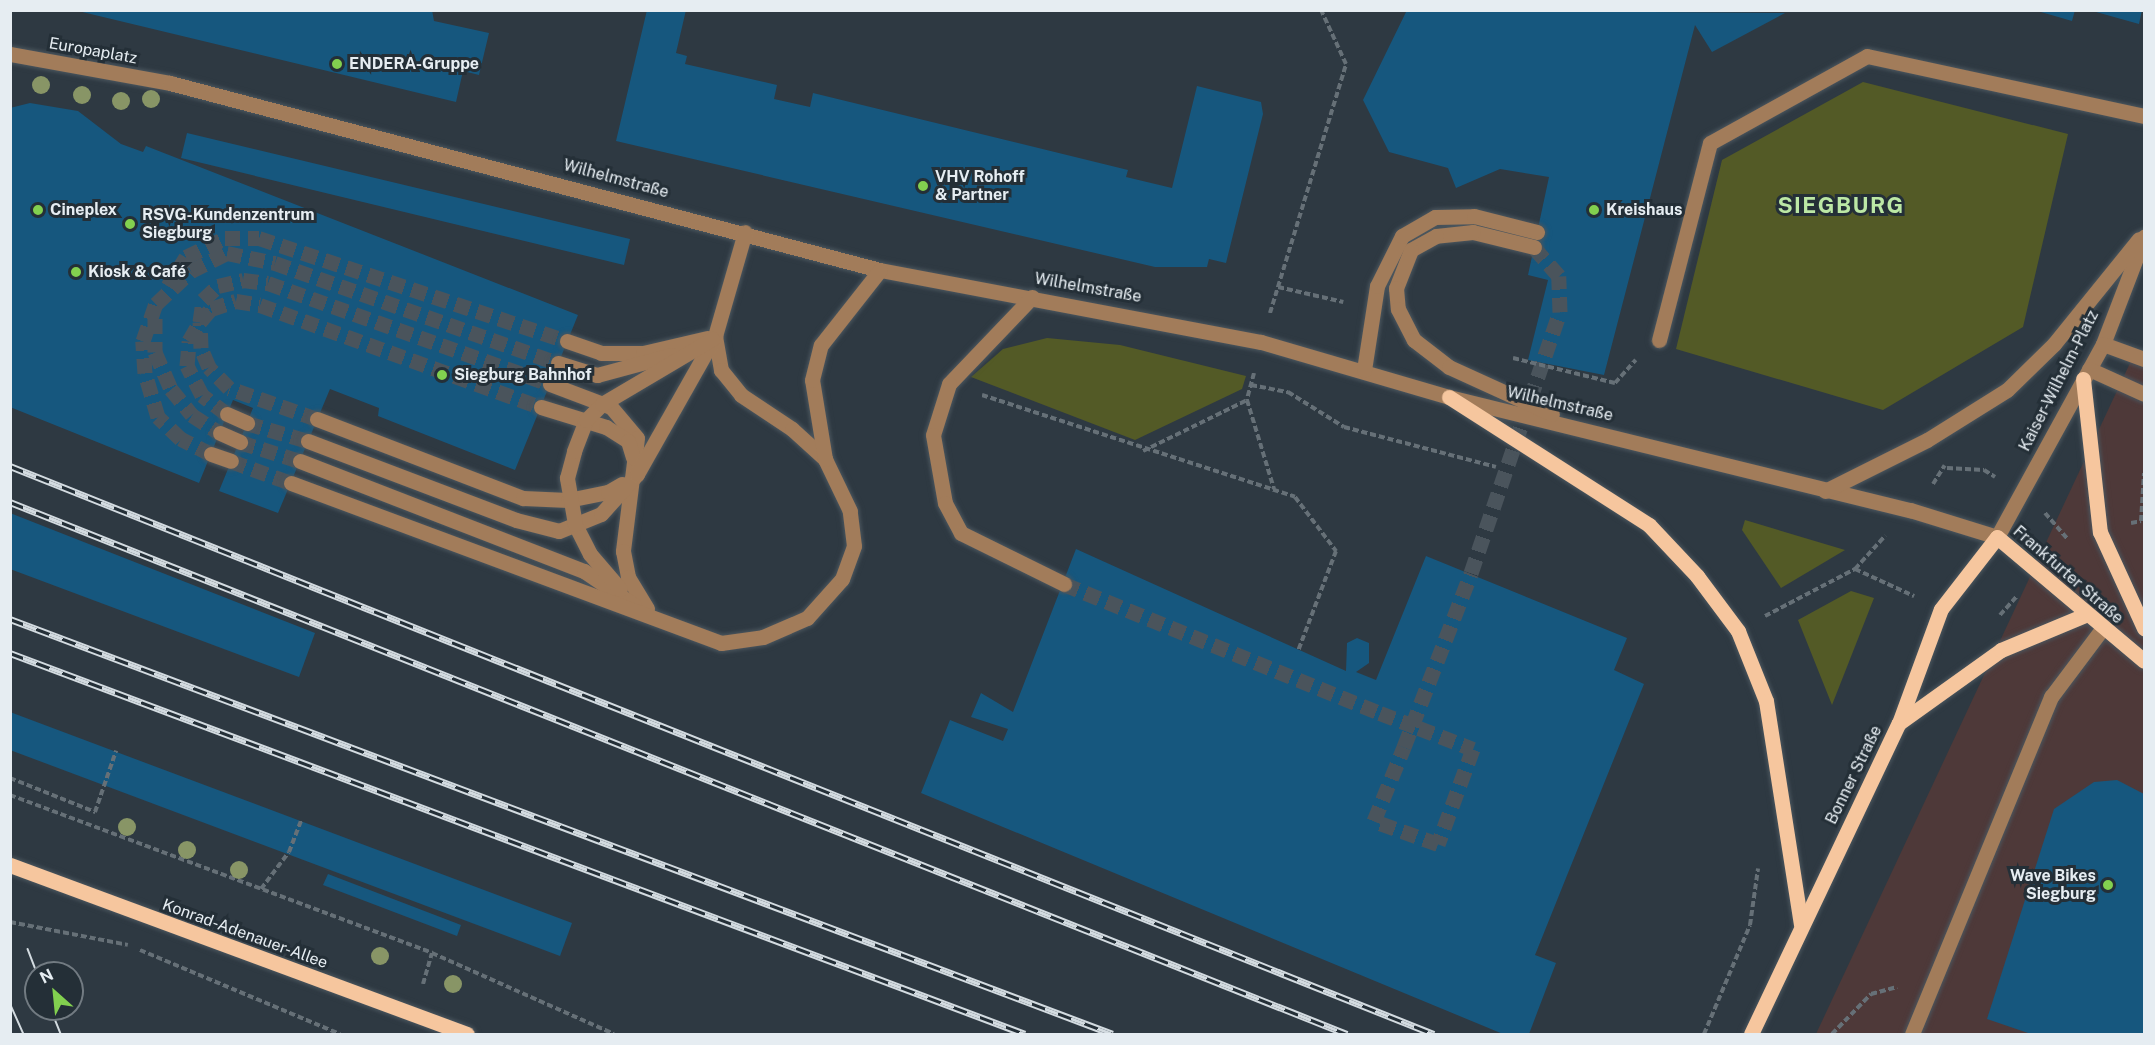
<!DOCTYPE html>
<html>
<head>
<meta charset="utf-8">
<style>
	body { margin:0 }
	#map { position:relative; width:2155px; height:1045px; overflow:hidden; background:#2e3942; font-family:"Public Sans",sans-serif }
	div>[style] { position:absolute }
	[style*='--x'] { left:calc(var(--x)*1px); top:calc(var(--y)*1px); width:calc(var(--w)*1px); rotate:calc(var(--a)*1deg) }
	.commercial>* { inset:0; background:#4e3939 }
	.green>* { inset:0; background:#535a26 }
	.building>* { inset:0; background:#16577e }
	.minor-tunnel>* { height:15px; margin-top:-7.5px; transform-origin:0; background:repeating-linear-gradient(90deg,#4a545c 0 15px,transparent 0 23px) }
	.path>* { height:4px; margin-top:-2px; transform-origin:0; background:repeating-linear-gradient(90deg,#667077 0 6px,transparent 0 9px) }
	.roads { filter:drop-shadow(0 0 2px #4b565e) drop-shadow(0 0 2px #4b565e) }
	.minor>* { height:15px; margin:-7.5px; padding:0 7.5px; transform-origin:7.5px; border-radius:7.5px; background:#a27c5a }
	.major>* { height:15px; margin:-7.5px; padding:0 7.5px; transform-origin:7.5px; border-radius:7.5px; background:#f6c69e }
	.tram>* { height:1.5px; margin:-0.75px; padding:0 0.75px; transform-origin:0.75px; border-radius:0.75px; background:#d3dbe0 }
	.rail>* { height:7px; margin-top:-3.5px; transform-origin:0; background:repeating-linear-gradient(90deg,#242f37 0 14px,#d3dbe0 0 28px); box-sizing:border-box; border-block:2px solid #d3dbe0 }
	.trees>* { width:18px; height:18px; margin:-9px; border-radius:50%; background:#889566 }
	.dots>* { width:16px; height:16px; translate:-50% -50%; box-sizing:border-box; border:3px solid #242f37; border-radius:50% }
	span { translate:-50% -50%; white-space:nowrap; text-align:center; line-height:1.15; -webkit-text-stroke:6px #242f37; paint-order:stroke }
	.street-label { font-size:16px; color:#e6edf2 }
	.poi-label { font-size:16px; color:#e6edf2; font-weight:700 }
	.left { translate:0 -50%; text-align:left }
	.right { translate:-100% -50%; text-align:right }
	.district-label { font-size:22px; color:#bce8a5; font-weight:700; letter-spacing:1.5px }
	.frame { position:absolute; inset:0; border:12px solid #e6edf2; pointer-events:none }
	.north { position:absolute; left:24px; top:961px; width:60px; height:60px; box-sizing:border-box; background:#242f37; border:2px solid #727b82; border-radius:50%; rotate:333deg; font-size:16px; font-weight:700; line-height:24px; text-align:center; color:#e6edf2 }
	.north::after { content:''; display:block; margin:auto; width:21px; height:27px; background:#82d04f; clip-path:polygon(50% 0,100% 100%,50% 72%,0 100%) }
</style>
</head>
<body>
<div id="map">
	<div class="commercial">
		<div style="clip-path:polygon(2131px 361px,2144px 365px,2144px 1034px,1816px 1034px)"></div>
	</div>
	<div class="green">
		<div style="clip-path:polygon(1863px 82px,2068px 134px,2023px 327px,1883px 410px,1676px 349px,1722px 160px)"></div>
		<div style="clip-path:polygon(1047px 338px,1120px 345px,1246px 376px,1242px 389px,1135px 440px,971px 377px,1003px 349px)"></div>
		<div style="clip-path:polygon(1745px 520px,1845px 550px,1781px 588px,1742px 530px)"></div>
		<div style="clip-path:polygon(1851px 591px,1874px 598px,1832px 705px,1798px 620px)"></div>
	</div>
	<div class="building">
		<div style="clip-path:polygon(74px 10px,432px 10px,434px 21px,489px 33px,479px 75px,463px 71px,456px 102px)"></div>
		<div style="clip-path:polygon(647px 10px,686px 10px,676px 53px,687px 56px,685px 64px,777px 85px,774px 99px,810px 107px,813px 93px,1128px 170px,1126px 177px,1172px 188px,1197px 86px,1261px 102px,1263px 114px,1226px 263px,1209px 259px,1207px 267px,1155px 267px,616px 141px)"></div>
		<div style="clip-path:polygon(1407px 10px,1785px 13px,1712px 52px,1695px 25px,1604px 375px,1528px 360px,1548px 280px,1528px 275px,1549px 177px,1500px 169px,1456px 188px,1448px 168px,1389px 152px,1363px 100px)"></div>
		<div style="clip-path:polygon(2034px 10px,2075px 10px,2072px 21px)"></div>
		<div style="clip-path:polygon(2089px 10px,2142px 10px,2139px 24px)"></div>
		<div style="clip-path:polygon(30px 103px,78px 111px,121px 144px,143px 152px,146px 146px,578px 315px,515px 470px,378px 416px,379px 408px,330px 389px,278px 513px,219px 491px,253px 408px,233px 400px,199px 483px,10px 407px,10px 108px)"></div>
		<div style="clip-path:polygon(187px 133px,630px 239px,624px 265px,181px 158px)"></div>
		<div style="clip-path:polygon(10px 513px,315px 633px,299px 677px,10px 569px)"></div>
		<div style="clip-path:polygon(1076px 549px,1346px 671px,1347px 643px,1357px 638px,1369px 643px,1369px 663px,1356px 672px,1376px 680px,1426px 556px,1627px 638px,1614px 670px,1644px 684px,1535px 955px,1556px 963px,1529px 1034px,1503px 1034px,921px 793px,950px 720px,1003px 741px,1008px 729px,971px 717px,981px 693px,1013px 712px)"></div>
		<div style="clip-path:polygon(10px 712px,572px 923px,560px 956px,10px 750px)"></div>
		<div style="clip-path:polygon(2117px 780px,2144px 794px,2144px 1034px,2031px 1034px,1987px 1019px,2054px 809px,2094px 782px)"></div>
		<div style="clip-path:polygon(328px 874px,461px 925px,457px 936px,323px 885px)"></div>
	</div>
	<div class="minor-tunnel">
		<div style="--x:168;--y:286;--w:34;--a:-58"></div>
		<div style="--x:186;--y:257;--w:43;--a:-26"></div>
		<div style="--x:225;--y:238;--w:34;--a:0"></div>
		<div style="--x:259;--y:238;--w:325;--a:18.5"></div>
		<div style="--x:155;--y:318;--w:34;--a:90"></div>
		<div style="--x:155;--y:352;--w:40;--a:66.6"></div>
		<div style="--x:171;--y:389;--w:33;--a:51"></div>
		<div style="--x:192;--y:415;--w:33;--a:33"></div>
		<div style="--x:227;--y:414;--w:31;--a:-143"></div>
		<div style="--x:202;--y:395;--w:33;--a:-117"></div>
		<div style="--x:187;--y:366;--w:25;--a:-85"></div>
		<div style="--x:189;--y:341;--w:22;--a:-60"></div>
		<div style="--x:200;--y:322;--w:17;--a:-50"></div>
		<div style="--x:211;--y:309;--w:26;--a:-18"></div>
		<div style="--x:236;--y:301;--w:24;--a:9"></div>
		<div style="--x:260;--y:305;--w:299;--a:20"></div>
		<div style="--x:317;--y:419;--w:93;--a:-160.6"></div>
		<div style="--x:229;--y:388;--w:29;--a:-134"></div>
		<div style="--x:209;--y:367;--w:21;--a:-113"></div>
		<div style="--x:201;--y:348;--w:26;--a:-92"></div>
		<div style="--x:200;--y:322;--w:22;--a:-82"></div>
		<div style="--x:203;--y:300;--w:21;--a:-43"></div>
		<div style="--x:218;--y:286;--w:26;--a:-13"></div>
		<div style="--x:243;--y:280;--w:25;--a:7"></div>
		<div style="--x:268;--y:283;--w:300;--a:19.7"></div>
		<div style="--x:247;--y:423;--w:64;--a:16.4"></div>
		<div style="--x:240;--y:442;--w:63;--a:17.6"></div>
		<div style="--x:211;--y:454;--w:34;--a:-153"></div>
		<div style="--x:181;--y:439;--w:32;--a:-136"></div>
		<div style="--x:158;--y:417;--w:46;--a:-106.5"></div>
		<div style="--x:145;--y:373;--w:32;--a:-94"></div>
		<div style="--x:143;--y:341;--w:39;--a:-71"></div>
		<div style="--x:156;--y:304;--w:48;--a:-43.3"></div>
		<div style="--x:191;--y:271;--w:40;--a:-26.6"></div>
		<div style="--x:227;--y:253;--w:49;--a:11.8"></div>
		<div style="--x:275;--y:263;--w:300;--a:19.5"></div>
		<div style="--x:231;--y:461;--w:64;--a:20.1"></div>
		<div style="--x:1064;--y:584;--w:341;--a:22.2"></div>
		<div style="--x:1380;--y:713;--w:42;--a:21"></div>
		<div style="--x:1419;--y:728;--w:58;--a:21.3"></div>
		<div style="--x:1473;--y:749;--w:101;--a:110.2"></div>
		<div style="--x:1438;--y:844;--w:68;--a:-160.2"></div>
		<div style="--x:1374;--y:821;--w:80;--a:-67.9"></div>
		<div style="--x:1404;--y:747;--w:186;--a:-68.9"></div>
		<div style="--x:1471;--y:573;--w:276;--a:-71.2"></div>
		<div style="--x:1560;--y:312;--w:36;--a:-92"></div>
		<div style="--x:1559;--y:276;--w:38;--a:-131"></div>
	</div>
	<div class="path">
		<div style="--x:1278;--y:287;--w:67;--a:13"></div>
		<div style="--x:1270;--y:313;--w:260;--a:-73"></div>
		<div style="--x:1346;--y:64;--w:60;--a:-114.8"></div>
		<div style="--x:1513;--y:358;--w:105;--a:13.8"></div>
		<div style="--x:1615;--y:383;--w:31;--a:-48"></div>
		<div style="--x:1254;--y:373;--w:28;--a:105"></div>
		<div style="--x:1247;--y:400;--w:93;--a:73.1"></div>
		<div style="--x:1251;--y:385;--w:38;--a:11"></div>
		<div style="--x:1288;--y:392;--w:66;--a:32"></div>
		<div style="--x:1344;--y:427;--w:157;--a:14.7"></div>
		<div style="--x:982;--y:395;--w:329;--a:18"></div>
		<div style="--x:1295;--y:497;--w:68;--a:52.8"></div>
		<div style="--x:1336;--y:551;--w:107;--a:110.8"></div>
		<div style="--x:1143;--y:451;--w:116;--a:-26.1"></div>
		<div style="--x:1947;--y:468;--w:37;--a:3"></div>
		<div style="--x:1984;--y:470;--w:13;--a:32"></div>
		<div style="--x:1933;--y:484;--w:22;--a:-58"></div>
		<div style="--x:2045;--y:513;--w:35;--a:49"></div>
		<div style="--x:2131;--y:523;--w:10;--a:-11"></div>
		<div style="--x:2141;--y:521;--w:48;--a:-86.4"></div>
		<div style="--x:1855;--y:569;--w:65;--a:24.6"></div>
		<div style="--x:2000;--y:615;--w:25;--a:-48"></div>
		<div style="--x:1765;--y:616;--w:102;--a:-27.6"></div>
		<div style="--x:1855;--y:569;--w:45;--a:-47.7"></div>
		<div style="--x:10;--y:778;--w:92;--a:21.8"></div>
		<div style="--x:95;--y:812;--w:65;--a:-71"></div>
		<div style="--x:10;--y:795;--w:451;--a:20.5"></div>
		<div style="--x:432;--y:953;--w:199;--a:24"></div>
		<div style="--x:261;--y:889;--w:46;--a:-52.9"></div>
		<div style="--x:289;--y:852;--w:34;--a:-69"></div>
		<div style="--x:10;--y:922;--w:120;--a:11"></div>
		<div style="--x:140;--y:950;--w:217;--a:22.8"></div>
		<div style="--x:423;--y:984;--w:32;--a:-74"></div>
		<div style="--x:1704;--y:1034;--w:118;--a:-67.1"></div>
		<div style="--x:1750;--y:925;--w:57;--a:-81.9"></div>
		<div style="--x:1832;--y:1034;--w:56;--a:-45.7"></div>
		<div style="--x:1871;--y:994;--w:27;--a:-15"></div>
	</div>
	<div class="roads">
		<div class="minor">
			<div style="--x:10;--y:54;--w:163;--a:10.3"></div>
			<div style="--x:170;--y:83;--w:734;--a:14.76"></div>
			<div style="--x:880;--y:270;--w:388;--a:10.7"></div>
			<div style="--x:1261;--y:342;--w:196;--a:16.3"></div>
			<div style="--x:1449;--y:397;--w:475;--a:13.8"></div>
			<div style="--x:1910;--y:510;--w:91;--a:17.2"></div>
			<div style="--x:1997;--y:537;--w:220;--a:-61.2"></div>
			<div style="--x:2103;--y:344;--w:115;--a:-69"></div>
			<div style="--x:1534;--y:247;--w:63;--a:-166.2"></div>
			<div style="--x:1473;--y:232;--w:37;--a:174"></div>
			<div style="--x:1436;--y:236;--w:29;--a:151"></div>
			<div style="--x:1411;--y:250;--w:41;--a:111.5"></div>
			<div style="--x:1396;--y:288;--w:21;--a:85"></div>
			<div style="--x:1398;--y:309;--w:35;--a:63"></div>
			<div style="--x:1414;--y:340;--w:44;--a:37.6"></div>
			<div style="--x:1449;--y:367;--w:113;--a:24.5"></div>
			<div style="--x:1032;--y:297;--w:120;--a:133.7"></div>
			<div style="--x:949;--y:384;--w:53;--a:107.4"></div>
			<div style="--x:933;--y:435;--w:69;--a:80"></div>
			<div style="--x:945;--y:503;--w:34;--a:62"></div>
			<div style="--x:961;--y:533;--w:115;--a:26.3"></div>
			<div style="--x:715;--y:336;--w:35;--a:80"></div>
			<div style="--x:721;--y:370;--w:32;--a:51"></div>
			<div style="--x:741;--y:395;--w:61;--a:33.7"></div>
			<div style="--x:792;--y:429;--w:45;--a:42.3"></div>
			<div style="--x:1659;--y:340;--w:203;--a:-75.5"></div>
			<div style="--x:1710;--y:143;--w:179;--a:-29"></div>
			<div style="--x:1867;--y:56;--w:283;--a:12.2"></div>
			<div style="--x:567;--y:341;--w:36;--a:19"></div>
			<div style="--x:601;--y:353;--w:42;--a:0"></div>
			<div style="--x:643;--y:353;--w:66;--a:-13.2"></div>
			<div style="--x:2103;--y:344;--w:44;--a:20.1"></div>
			<div style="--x:558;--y:363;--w:41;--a:17.1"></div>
			<div style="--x:597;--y:375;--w:77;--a:-15.1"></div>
			<div style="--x:2089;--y:369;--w:60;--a:24.4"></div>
			<div style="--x:1364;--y:370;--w:85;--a:-81.2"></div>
			<div style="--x:1377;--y:286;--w:56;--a:-63.4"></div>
			<div style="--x:1402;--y:236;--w:38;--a:-30"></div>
			<div style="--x:1435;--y:217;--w:39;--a:-1"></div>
			<div style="--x:1474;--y:216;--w:65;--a:14.3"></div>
			<div style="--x:550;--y:384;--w:65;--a:20.7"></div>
			<div style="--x:611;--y:407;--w:40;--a:50"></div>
			<div style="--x:637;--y:438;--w:114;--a:97.1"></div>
			<div style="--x:623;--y:551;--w:26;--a:79"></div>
			<div style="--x:628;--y:577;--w:37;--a:59"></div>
			<div style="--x:541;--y:407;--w:68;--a:17.1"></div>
			<div style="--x:606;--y:427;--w:26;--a:32"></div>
			<div style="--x:628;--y:441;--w:17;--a:73"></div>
			<div style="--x:227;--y:414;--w:22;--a:24"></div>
			<div style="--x:317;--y:419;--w:221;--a:21"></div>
			<div style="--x:523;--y:498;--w:45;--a:2.5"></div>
			<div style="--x:568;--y:500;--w:41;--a:-11.3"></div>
			<div style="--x:608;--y:492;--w:16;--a:-30"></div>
			<div style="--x:220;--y:433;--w:22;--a:24"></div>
			<div style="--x:308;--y:441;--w:222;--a:20.8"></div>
			<div style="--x:516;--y:520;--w:44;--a:14.3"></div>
			<div style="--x:559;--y:531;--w:45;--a:-22"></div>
			<div style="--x:601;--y:514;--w:54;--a:-48"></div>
			<div style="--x:637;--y:474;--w:159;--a:-60.5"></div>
			<div style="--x:715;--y:336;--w:108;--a:-73.9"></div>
			<div style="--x:211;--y:454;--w:21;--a:19"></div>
			<div style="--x:300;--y:461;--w:305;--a:21.2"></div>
			<div style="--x:584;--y:571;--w:60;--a:34.2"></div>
			<div style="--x:291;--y:483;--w:459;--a:20.4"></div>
			<div style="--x:721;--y:643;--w:42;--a:-8.1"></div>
			<div style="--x:763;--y:637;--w:48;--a:-23.4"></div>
			<div style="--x:807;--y:618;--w:52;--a:-48.1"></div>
			<div style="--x:842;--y:579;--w:35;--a:-70"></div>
			<div style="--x:854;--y:546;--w:35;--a:-97"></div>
			<div style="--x:850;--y:511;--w:58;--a:-115.7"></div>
			<div style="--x:825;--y:459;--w:80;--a:-99.3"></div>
			<div style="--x:812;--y:380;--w:36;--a:-76"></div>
			<div style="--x:821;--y:345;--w:95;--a:-51.8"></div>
			<div style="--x:1825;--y:491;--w:114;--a:-26.6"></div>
			<div style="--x:1927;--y:440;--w:94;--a:-32"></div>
			<div style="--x:2007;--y:390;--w:66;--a:-44.4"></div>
			<div style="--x:2054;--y:344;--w:135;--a:-51"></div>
			<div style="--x:620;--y:589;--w:46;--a:-130.6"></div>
			<div style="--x:590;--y:554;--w:34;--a:-117"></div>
			<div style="--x:575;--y:524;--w:47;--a:-99.9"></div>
			<div style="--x:567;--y:478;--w:28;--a:-75"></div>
			<div style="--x:574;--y:451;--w:33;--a:-69"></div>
			<div style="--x:586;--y:420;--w:23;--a:-45"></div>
			<div style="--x:602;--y:404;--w:128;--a:-30.6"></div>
			<div style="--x:1912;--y:1034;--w:365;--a:-67.6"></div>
			<div style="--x:2051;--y:697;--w:85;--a:-53.1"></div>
		</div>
		<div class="major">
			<div style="--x:2083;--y:379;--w:154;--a:83.7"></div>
			<div style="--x:2100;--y:532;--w:106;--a:65.4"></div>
			<div style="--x:1449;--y:397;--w:237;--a:32.6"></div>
			<div style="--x:1649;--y:525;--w:70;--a:46.7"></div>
			<div style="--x:1697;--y:576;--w:69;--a:53.3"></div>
			<div style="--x:1738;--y:631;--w:75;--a:68.2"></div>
			<div style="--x:1766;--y:701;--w:226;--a:81.1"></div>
			<div style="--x:1899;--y:723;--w:125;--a:-35.6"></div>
			<div style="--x:2001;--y:650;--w:91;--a:-22.6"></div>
			<div style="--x:10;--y:865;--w:487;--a:20.3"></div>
			<div style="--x:1751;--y:1034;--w:344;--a:-64.6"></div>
			<div style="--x:1899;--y:723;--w:121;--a:-69.8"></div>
			<div style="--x:1941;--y:609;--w:91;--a:-52.1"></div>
			<div style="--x:1997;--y:537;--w:192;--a:40.1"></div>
		</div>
	</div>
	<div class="tram">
		<div style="--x:28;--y:949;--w:26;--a:69"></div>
		<div style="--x:10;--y:1003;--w:34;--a:66"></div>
		<div style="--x:51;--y:1009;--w:27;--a:68"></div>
	</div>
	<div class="rail">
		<div style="--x:10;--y:466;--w:1533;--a:21.75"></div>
		<div style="--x:10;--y:502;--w:1439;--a:21.7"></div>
		<div style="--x:10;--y:619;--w:1178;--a:20.62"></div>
		<div style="--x:10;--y:653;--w:1084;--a:20.57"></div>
	</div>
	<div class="trees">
		<div style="left:41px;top:85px"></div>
		<div style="left:82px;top:95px"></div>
		<div style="left:151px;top:99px"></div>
		<div style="left:121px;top:101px"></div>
		<div style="left:127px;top:827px"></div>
		<div style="left:187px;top:850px"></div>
		<div style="left:239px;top:870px"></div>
		<div style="left:380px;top:956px"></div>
		<div style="left:453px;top:984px"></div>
	</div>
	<div class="dots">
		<div style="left:337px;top:64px;background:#82d04f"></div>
		<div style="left:923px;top:186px;background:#82d04f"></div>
		<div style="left:38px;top:210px;background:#82d04f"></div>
		<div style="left:1594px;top:210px;background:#82d04f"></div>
		<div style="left:130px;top:224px;background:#82d04f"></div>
		<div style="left:76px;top:272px;background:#82d04f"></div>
		<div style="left:442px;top:375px;background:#82d04f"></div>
		<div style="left:2108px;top:885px;background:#82d04f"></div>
	</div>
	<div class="street-label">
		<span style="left:93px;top:51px;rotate:10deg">Europaplatz</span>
		<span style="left:616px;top:179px;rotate:15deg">Wilhelmstraße</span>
		<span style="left:1088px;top:288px;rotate:10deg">Wilhelmstraße</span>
		<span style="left:2059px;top:381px;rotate:-63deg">Kaiser-Wilhelm-Platz</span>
		<span style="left:1560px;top:404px;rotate:13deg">Wilhelmstraße</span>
		<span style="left:2068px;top:575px;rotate:41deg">Frankfurter Straße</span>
		<span style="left:1854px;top:775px;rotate:-64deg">Bonner Straße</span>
		<span style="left:245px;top:934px;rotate:20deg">Konrad-Adenauer-Allee</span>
	</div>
	<div class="poi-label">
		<span class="left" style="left:349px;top:64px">ENDERA-Gruppe</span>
		<span class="left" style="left:935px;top:186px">VHV Rohoff<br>&amp; Partner</span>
		<span class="left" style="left:50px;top:210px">Cineplex</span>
		<span class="left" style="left:1606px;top:210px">Kreishaus</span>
		<span class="left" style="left:142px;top:224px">RSVG-Kundenzentrum<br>Siegburg</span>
		<span class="left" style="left:88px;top:272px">Kiosk &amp; Café</span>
		<span class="left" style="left:454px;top:375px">Siegburg Bahnhof</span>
		<span class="right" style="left:2096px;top:885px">Wave Bikes<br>Siegburg</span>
	</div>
	<div class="district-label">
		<span style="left:1841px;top:206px">SIEGBURG</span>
	</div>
	<div class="frame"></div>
	<div class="north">N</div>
</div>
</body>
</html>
